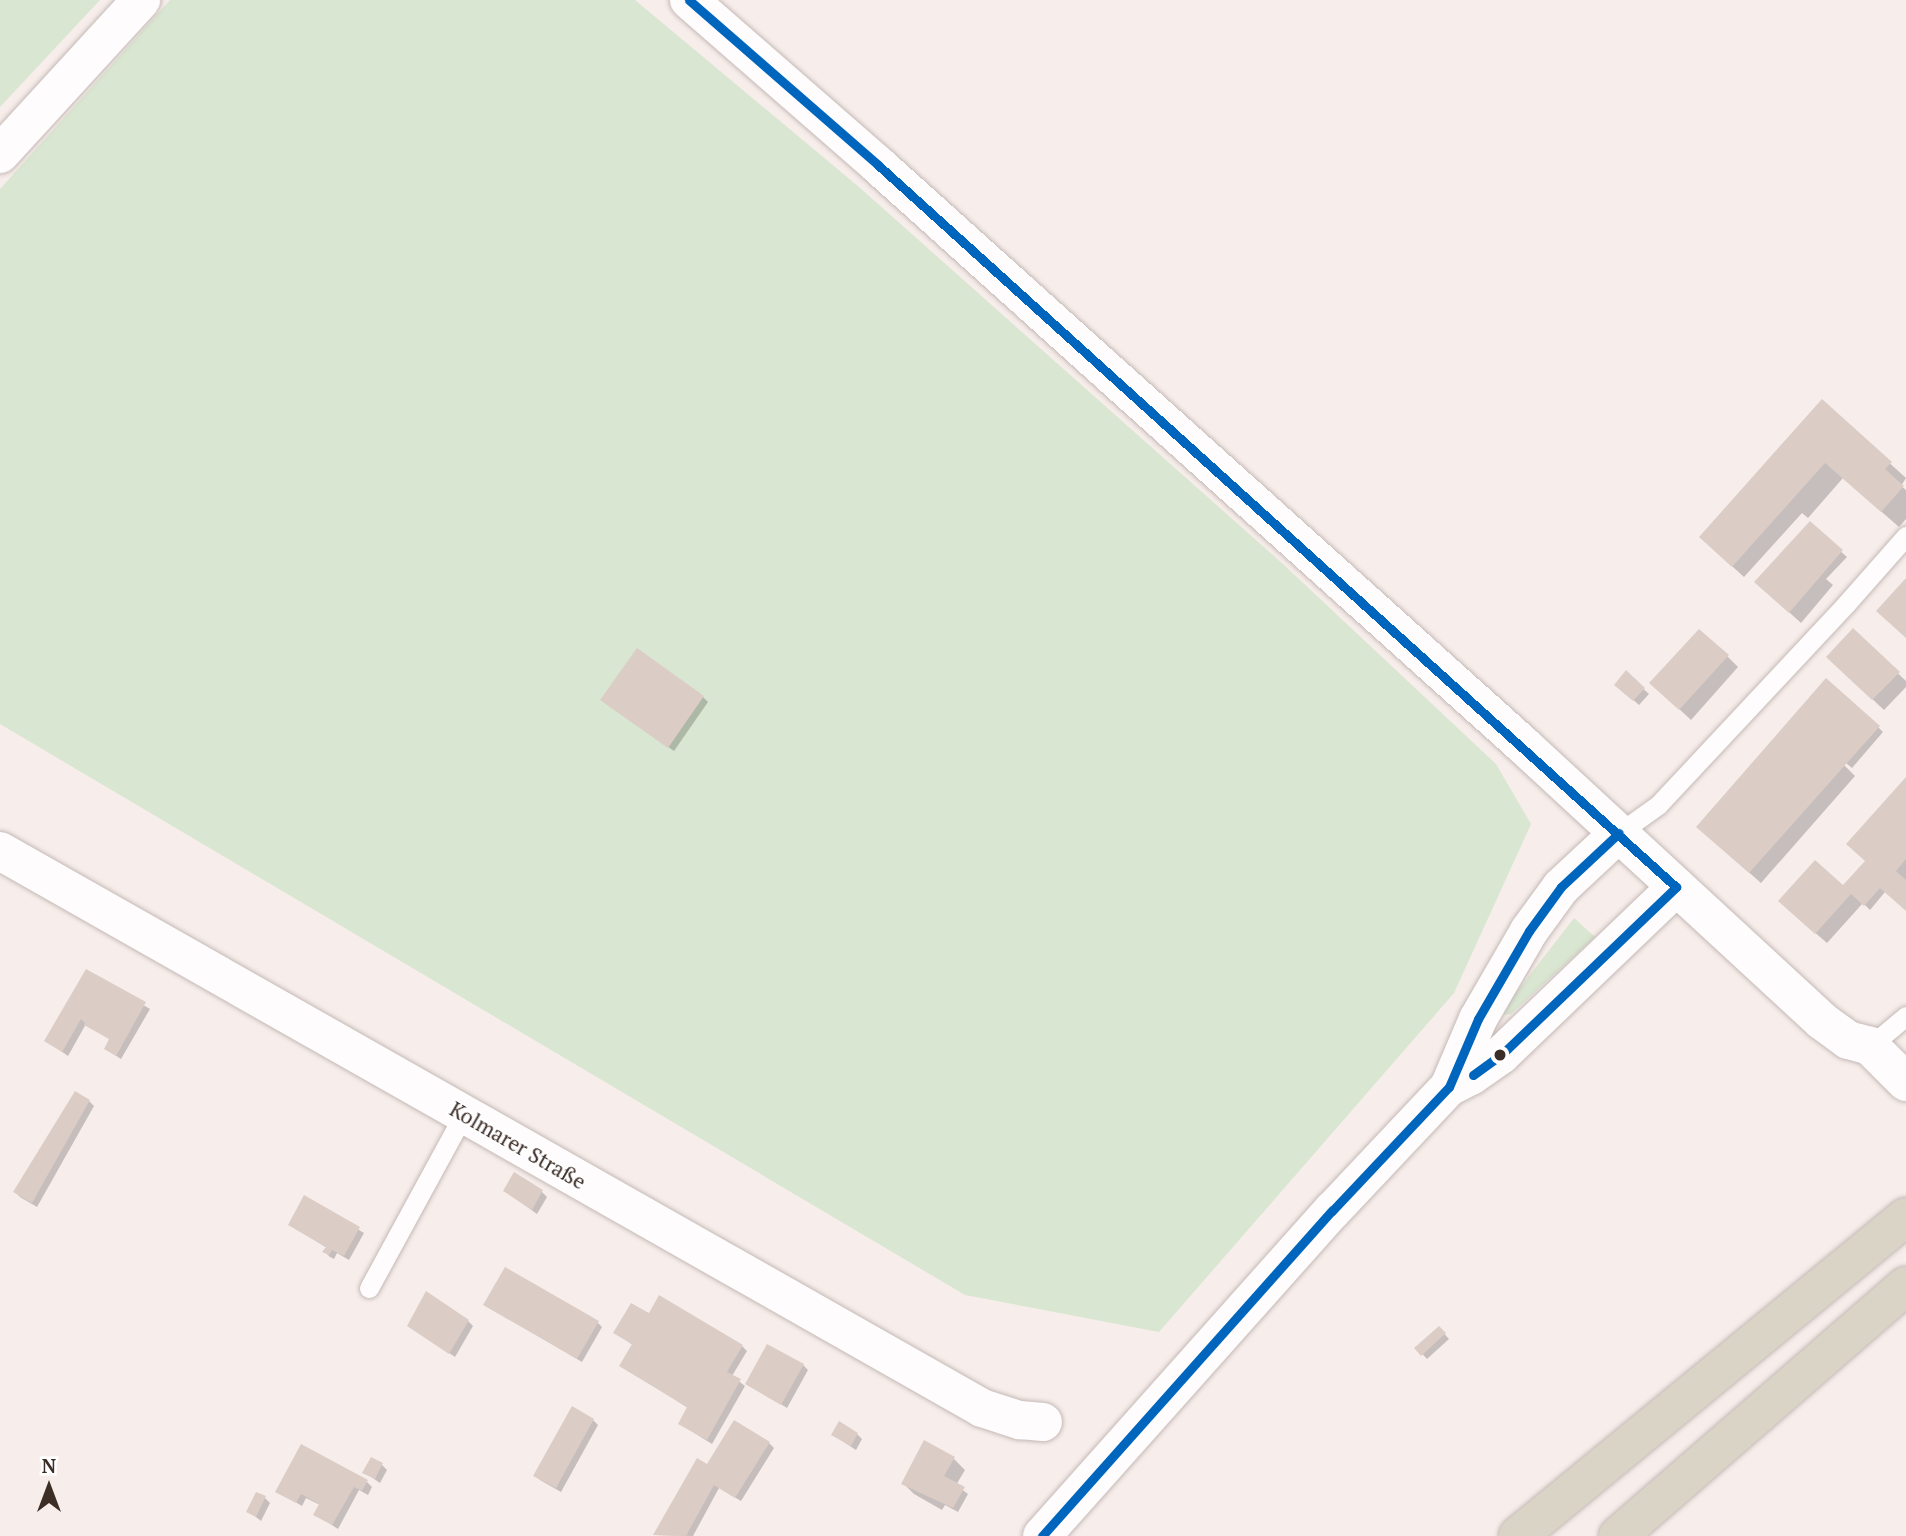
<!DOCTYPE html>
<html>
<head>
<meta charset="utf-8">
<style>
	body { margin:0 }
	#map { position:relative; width:1906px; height:1536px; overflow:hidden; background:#f7eeeb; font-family:"PT Serif",serif }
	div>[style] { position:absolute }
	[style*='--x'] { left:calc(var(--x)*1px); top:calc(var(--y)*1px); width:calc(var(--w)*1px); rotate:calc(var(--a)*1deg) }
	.green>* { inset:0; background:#d9e6d1 }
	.shadow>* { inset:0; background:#0003 }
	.building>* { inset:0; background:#dcccc6 }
	.roads { filter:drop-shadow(0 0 2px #c4b9b6) drop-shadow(0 0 2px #c4b9b6) }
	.lane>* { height:19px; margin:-9.5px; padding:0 9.5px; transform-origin:9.5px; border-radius:9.5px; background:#fefcfc }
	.street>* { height:38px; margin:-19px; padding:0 19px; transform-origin:19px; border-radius:19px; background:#fefcfc }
	.secondary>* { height:38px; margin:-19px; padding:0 19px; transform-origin:19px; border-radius:19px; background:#fefcfc }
	.highway>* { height:38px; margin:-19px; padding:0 19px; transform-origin:19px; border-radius:19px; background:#d9d4c6 }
	.bus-1>* { height:9px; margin:-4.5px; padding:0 4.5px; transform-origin:4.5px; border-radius:4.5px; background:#0065bd }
	.dots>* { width:19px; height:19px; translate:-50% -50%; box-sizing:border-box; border:4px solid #fff; border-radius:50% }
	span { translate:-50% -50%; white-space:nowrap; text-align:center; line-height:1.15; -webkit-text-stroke:5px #fff; paint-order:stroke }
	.street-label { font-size:21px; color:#3c2d27 }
	.north { position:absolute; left:14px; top:1452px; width:70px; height:70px; -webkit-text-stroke:5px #fff; paint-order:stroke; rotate:0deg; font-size:19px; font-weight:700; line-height:28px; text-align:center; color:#3c2d27 }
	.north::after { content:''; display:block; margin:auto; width:24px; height:32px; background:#3c2d27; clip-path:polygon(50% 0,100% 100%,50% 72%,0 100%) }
</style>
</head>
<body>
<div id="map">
	<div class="green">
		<div style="clip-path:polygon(0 0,100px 0,0 107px)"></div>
		<div style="clip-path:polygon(170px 0,635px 0,859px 187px,1284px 565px,1496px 764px,1531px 824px,1454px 993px,1159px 1332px,965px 1295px,0 724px,0 189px)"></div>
		<div style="clip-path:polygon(1574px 918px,1595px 937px,1511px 1014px,1504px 1015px,1505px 1007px)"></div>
	</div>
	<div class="shadow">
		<div style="clip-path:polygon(1822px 402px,1906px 478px,1901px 486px,1906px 490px,1906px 519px,1899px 527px,1843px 478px,1808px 518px,1802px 513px,1744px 577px,1712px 548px)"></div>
		<div style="clip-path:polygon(1810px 524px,1847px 557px,1826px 579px,1833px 585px,1801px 623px,1768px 593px)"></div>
		<div style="clip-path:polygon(1853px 631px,1906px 681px,1906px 687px,1884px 710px,1839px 668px)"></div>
		<div style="clip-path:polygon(1727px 656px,1738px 667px,1691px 720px,1663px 694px)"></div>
		<div style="clip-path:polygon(1626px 673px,1649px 694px,1639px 705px,1621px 689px)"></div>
		<div style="clip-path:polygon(703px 697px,708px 702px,674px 751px,608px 705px)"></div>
		<div style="clip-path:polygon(1878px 727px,1883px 732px,1852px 768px,1846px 763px,1844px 765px,1855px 776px,1761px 883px,1709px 837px)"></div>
		<div style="clip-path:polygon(1906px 780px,1906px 910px,1885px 892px,1870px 910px,1863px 903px,1827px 943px,1791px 912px,1815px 862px,1851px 894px)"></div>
		<div style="clip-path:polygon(86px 971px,150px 1009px,121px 1059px,106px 1049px,111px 1040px,86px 1024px,68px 1056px,47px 1041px)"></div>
		<div style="clip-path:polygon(89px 1101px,94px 1106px,37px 1207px,20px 1197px,15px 1192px)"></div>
		<div style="clip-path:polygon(505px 1191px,542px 1192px,547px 1197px,537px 1214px)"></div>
		<div style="clip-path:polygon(305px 1198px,364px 1233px,349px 1260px,337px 1253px,334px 1259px,330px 1257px,325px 1252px,327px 1248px,290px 1225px)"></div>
		<div style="clip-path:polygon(485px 1304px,597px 1322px,602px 1327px,582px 1362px)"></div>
		<div style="clip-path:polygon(650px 1315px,742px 1346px,747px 1351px,732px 1376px,745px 1386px,712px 1444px,680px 1424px,688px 1408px,622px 1366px,633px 1345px,615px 1333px)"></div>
		<div style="clip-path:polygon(468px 1321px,473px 1326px,455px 1357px,409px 1326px)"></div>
		<div style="clip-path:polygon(1439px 1328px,1449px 1339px,1427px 1359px,1417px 1348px)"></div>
		<div style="clip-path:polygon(803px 1365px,808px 1370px,787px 1408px,747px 1383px)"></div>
		<div style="clip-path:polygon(593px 1420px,598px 1425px,561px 1492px,540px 1480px,535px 1475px)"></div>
		<div style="clip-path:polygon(857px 1434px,862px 1439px,856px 1450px,833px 1435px)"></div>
		<div style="clip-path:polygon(769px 1443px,774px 1448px,741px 1501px,719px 1488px,693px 1536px,656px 1535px,708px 1466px)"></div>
		<div style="clip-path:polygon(954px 1459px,965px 1470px,956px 1485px,968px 1494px,958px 1512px,945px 1505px,942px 1510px,914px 1494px,903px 1483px)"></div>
		<div style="clip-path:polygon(382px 1465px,387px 1470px,380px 1483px,364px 1472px)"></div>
		<div style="clip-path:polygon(367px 1482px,372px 1487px,368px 1495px,359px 1490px,338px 1529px,315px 1514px,320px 1505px,306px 1498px,302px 1506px,277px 1491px)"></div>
		<div style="clip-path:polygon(265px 1498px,270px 1503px,261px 1521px,248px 1511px)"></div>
	</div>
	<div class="building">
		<div style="clip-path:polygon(1822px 399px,1892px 462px,1885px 469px,1904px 486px,1881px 512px,1825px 463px,1732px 567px,1699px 537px)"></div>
		<div style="clip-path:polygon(1810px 521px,1843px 550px,1789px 613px,1754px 582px)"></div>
		<div style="clip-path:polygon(1906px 578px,1906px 638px,1876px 611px)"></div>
		<div style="clip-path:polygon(1853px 628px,1900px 672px,1872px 700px,1826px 657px)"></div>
		<div style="clip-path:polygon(1699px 629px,1729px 655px,1679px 710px,1649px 683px)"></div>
		<div style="clip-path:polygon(637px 648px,704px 696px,668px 748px,600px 700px)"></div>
		<div style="clip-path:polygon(1626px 670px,1645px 688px,1633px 701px,1614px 685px)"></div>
		<div style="clip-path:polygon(1826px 678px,1880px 726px,1749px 873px,1696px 827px)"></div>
		<div style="clip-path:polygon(1906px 777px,1906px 859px,1896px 871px,1906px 880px,1906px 911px,1880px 888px,1864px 906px,1851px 894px,1815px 934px,1778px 901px,1815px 860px,1843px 885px,1865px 861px,1846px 844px)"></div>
		<div style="clip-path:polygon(86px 969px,146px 1002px,116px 1056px,104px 1049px,109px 1039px,84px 1025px,85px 1023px,81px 1019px,62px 1052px,44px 1041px)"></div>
		<div style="clip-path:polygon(75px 1091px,90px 1100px,32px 1203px,13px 1192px)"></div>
		<div style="clip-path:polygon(514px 1172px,543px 1190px,532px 1210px,503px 1191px)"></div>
		<div style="clip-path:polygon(304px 1195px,360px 1227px,344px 1256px,332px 1250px,329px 1255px,322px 1252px,326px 1247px,288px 1225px)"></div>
		<div style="clip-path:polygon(505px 1267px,599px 1321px,577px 1359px,483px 1305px)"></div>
		<div style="clip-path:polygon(426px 1291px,469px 1320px,449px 1354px,407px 1326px)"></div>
		<div style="clip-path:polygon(659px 1295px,743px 1345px,727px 1372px,741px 1379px,707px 1440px,678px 1424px,687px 1407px,619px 1366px,632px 1344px,613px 1333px,631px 1303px,649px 1313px)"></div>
		<div style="clip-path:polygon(1439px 1326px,1446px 1333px,1421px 1356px,1414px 1348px)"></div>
		<div style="clip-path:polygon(767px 1344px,804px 1364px,781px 1405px,745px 1384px)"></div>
		<div style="clip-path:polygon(572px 1406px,594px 1419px,556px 1488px,533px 1476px)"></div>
		<div style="clip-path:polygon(734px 1420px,770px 1442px,735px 1498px,714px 1485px,686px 1536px,653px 1535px,697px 1458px,707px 1464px)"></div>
		<div style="clip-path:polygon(839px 1421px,858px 1433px,851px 1446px,831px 1435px)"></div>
		<div style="clip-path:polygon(924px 1440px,955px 1457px,944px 1476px,965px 1487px,953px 1508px,901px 1484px)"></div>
		<div style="clip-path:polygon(301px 1444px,368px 1480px,362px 1491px,354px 1487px,332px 1525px,313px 1515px,319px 1504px,301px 1494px,296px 1503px,275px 1492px)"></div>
		<div style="clip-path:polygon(371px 1457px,383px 1463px,375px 1479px,362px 1473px)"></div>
		<div style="clip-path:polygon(256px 1492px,266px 1496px,256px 1517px,246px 1512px)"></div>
	</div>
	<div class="roads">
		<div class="lane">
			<div style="--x:1619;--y:833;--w:48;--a:-35.7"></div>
			<div style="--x:1658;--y:805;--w:275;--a:-46.9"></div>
			<div style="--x:1846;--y:604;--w:91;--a:-48.6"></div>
			<div style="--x:1870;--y:1046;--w:47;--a:-39.8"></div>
			<div style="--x:369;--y:1288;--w:198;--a:-61.4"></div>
		</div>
		<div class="street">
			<div style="--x:0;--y:154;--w:209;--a:-47.5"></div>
			<div style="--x:0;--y:851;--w:1129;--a:29.56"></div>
			<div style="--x:982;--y:1408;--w:40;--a:18"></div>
			<div style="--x:1020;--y:1420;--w:23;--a:5"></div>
		</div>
		<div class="secondary">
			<div style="--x:689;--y:0;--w:251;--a:41.1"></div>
			<div style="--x:878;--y:165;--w:867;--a:41.96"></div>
			<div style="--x:1523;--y:745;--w:407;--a:42.7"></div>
			<div style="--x:1822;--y:1021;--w:32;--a:36"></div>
			<div style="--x:1848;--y:1040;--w:23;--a:15"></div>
			<div style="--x:1870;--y:1046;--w:51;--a:45"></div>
			<div style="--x:1449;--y:1087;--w:25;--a:-27"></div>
			<div style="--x:1471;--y:1076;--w:37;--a:-35"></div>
			<div style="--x:1501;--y:1055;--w:243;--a:-43.8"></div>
			<div style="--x:1042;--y:1536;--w:436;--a:-48.3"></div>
			<div style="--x:1332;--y:1211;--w:170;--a:-46.7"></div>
			<div style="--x:1449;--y:1087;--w:74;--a:-66.9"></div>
			<div style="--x:1478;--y:1019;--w:102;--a:-59.9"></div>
			<div style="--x:1529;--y:931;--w:54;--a:-54"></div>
			<div style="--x:1561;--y:887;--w:79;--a:-43"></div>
		</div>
		<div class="highway">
			<div style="--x:1518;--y:1536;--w:502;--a:-39.43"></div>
			<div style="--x:1618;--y:1536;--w:381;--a:-41"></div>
		</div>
	</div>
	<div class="bus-1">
		<div style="--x:689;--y:0;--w:251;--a:41.1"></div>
		<div style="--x:878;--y:165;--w:1076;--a:42.14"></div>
		<div style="--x:1473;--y:1075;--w:34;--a:-36"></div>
		<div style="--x:1501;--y:1055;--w:243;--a:-43.8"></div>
		<div style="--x:1042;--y:1536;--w:436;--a:-48.3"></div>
		<div style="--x:1332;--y:1211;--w:170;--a:-46.7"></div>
		<div style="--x:1449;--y:1087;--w:74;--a:-66.9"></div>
		<div style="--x:1478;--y:1019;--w:102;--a:-59.9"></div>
		<div style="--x:1529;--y:931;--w:54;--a:-54"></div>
		<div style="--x:1561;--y:887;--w:79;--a:-43"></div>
	</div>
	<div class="dots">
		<div style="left:1500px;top:1055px;background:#3c2d27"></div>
	</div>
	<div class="street-label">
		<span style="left:518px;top:1145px;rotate:30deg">Kolmarer Straße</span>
	</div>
	<div class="north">N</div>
</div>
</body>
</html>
